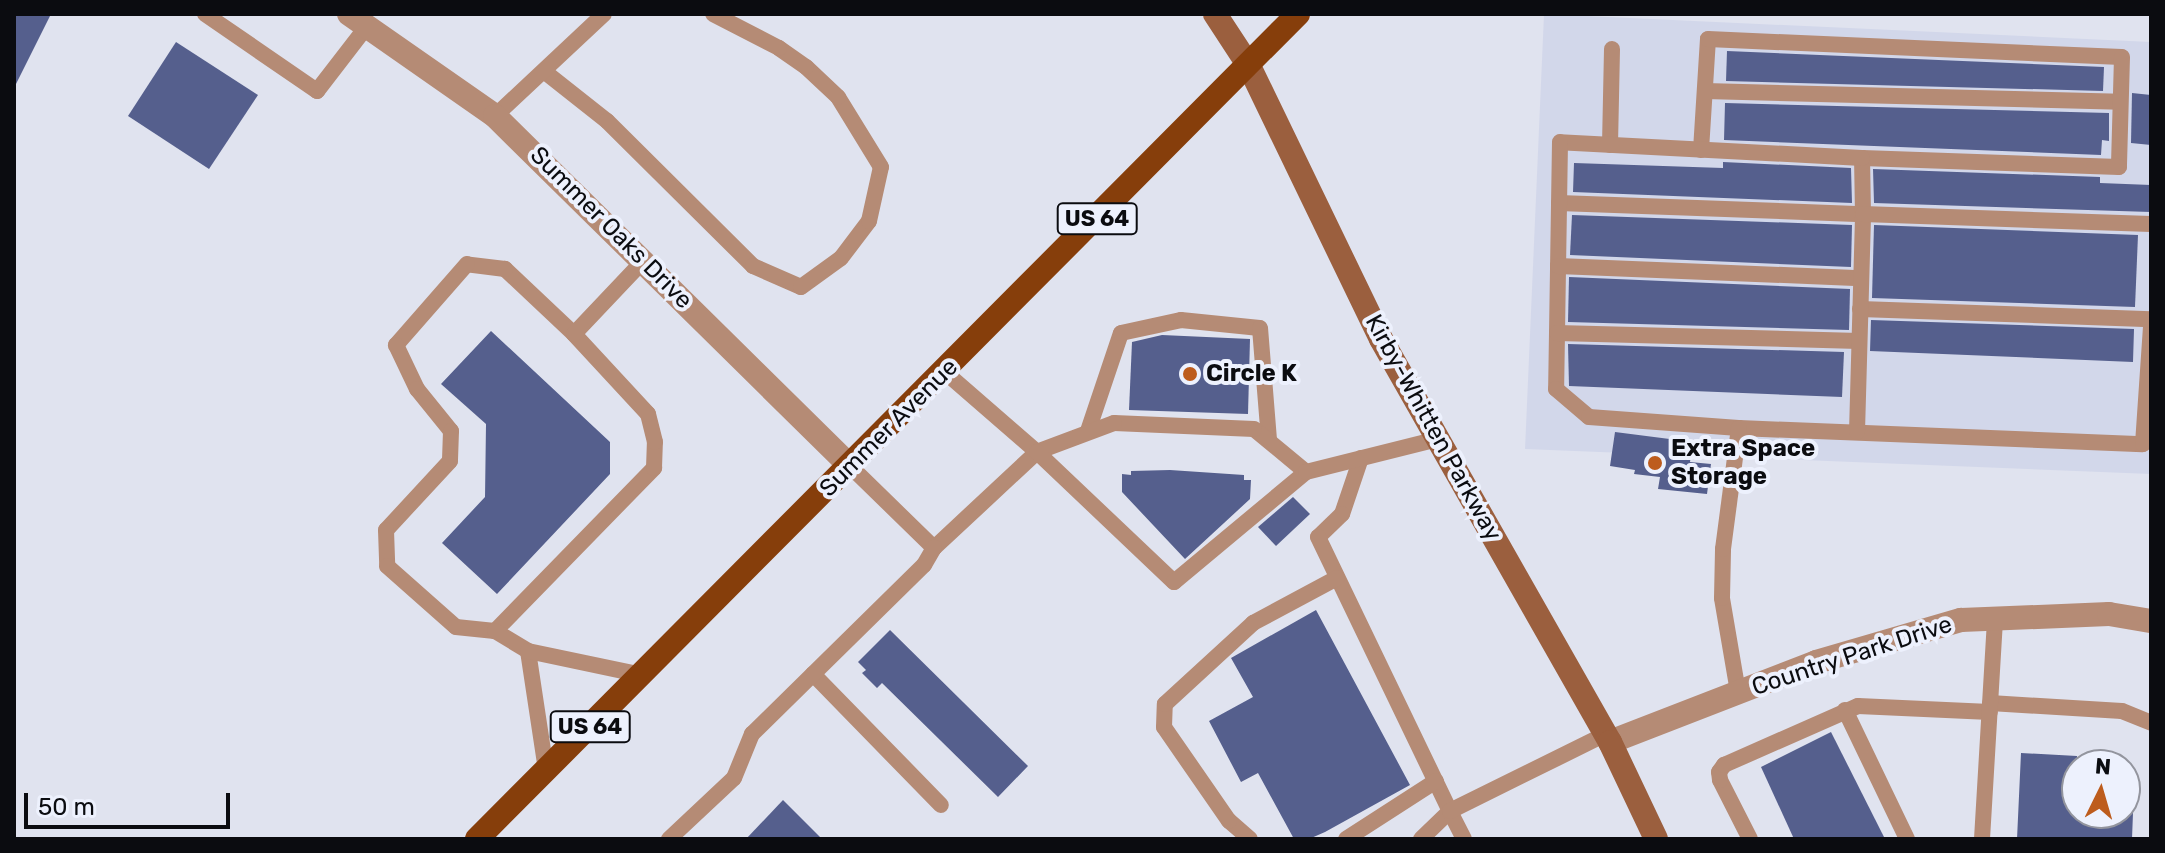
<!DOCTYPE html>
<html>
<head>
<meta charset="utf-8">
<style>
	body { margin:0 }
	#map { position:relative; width:2165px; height:853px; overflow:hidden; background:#e0e3ef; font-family:Rubik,sans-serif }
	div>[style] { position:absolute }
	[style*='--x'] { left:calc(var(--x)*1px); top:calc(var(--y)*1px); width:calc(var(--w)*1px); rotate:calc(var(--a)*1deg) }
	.built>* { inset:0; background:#d2d7ea }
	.building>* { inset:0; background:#555f8d }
	.lane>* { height:16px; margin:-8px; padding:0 8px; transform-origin:8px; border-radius:8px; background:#b58b75 }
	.street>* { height:24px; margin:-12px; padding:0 12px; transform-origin:12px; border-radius:12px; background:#b58b75 }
	.secondary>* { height:24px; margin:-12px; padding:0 12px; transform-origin:12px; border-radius:12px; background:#9b5f3e }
	.primary>* { height:24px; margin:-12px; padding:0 12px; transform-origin:12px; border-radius:12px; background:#863e0b }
	.dots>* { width:22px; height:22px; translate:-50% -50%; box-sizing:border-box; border:4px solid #edf1fd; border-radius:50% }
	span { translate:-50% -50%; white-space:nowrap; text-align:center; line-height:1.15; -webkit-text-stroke:8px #edf1fd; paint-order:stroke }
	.shield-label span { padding:2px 6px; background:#edf1fd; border:2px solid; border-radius:6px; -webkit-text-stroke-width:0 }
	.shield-label { font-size:22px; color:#0b0c10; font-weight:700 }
	.street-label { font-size:24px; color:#0b0c10 }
	.poi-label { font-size:24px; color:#0b0c10; font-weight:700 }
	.left { translate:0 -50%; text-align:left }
	.frame { position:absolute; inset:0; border:16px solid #0b0c10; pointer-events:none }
	.north { position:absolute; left:2061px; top:749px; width:80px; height:80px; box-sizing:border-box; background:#edf1fd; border:2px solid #93959e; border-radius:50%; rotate:5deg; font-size:22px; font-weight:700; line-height:32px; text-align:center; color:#0b0c10 }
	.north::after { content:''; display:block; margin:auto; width:28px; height:36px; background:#bd5c1d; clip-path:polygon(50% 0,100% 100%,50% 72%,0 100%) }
	.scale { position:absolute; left:24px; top:793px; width:206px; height:36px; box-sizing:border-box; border:4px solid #0b0c10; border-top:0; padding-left:10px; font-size:24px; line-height:28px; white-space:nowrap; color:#0b0c10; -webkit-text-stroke:6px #edf1fd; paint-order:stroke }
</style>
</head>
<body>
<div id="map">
	<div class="built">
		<div style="clip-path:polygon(1544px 14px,2151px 42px,2151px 474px,1525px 449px)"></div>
	</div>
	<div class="building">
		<div style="clip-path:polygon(14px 14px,51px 14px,14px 88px)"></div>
		<div style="clip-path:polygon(176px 42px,258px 95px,209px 169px,128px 116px)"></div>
		<div style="clip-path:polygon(1727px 51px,2104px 67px,2103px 91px,1726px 81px)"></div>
		<div style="clip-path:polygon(2132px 93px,2151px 95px,2151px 145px,2131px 143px)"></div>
		<div style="clip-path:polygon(1725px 103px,2109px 113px,2109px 141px,2102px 140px,2101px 155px,1724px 140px)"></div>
		<div style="clip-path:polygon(1723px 162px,1851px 168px,1852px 203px,1573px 192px,1574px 163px,1723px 168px)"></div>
		<div style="clip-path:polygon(1873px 169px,2100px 177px,2100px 183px,2151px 185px,2151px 212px,1874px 203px)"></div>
		<div style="clip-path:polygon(1572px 215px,1852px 225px,1851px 267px,1570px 255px)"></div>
		<div style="clip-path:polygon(1874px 225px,2138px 235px,2135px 307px,1872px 298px)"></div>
		<div style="clip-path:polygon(1569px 277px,1850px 289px,1849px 330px,1568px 322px)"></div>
		<div style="clip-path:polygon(1871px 320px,2134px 329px,2133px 362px,1870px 351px)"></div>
		<div style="clip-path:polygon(491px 331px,610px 442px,610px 474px,497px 594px,442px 543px,485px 497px,486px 424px,441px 384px)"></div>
		<div style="clip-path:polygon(1162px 335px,1250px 339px,1248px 414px,1129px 410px,1132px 342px)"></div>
		<div style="clip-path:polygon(1568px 344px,1844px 352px,1842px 397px,1569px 386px)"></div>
		<div style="clip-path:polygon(1615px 432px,1693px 442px,1690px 462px,1711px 464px,1707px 494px,1658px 489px,1660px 477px,1634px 474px,1635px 470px,1610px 466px)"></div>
		<div style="clip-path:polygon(1170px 470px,1244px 475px,1244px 480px,1251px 480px,1250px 499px,1185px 559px,1122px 492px,1122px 474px,1131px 475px,1131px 471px)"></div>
		<div style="clip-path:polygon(1293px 497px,1310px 514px,1276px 546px,1258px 527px)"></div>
		<div style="clip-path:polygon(1316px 610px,1410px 785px,1325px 832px,1309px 839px,1294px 839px,1258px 773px,1241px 782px,1209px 721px,1253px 697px,1231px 658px)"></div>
		<div style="clip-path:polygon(890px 630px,1028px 766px,998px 797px,882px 683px,877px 688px,862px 673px,866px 670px,858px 662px)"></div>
		<div style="clip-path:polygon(1831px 732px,1885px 839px,1794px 839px,1761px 767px)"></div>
		<div style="clip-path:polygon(2021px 753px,2077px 756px,2077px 813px,2133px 813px,2132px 839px,2017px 839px)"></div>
		<div style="clip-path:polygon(783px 800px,822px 839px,746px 839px)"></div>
	</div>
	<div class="lane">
		<div style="--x:205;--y:14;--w:136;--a:34.5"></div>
		<div style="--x:317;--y:91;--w:82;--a:-52.4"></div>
		<div style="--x:545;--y:72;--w:79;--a:38.3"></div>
		<div style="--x:607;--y:121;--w:206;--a:44.8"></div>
		<div style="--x:753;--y:266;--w:52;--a:23.6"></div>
		<div style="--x:801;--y:287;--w:49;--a:-35.9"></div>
		<div style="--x:841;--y:258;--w:46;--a:-52.9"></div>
		<div style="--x:869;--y:221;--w:55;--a:-77.5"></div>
		<div style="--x:881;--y:167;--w:82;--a:-121.6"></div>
		<div style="--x:838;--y:97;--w:44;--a:-136.8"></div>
		<div style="--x:806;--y:67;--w:33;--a:-145"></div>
		<div style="--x:779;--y:48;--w:74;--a:-152.7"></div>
		<div style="--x:1705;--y:91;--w:415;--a:1.5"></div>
		<div style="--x:495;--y:116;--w:149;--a:-43.1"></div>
		<div style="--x:1610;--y:145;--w:96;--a:-88.8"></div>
		<div style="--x:1701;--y:150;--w:111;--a:-86.4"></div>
		<div style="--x:1708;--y:39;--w:414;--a:2.5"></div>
		<div style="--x:2122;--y:57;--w:110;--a:91.6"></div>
		<div style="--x:2119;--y:167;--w:257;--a:-178"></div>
		<div style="--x:1559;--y:203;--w:304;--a:2.1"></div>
		<div style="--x:1863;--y:214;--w:56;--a:-91"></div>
		<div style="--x:1862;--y:158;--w:302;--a:-177"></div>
		<div style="--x:1560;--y:142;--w:247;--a:90.9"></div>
		<div style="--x:1556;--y:389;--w:43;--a:40.3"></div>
		<div style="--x:1589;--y:417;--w:150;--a:4.2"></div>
		<div style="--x:1739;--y:428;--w:404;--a:2.3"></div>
		<div style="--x:2143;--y:444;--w:118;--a:-86.1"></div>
		<div style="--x:1558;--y:266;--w:303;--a:2.3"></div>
		<div style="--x:1860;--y:309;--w:291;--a:2"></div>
		<div style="--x:1557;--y:333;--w:302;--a:1.5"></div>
		<div style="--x:574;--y:334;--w:95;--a:-136.7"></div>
		<div style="--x:505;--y:269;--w:38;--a:-173"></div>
		<div style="--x:467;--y:264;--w:108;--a:131.2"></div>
		<div style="--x:396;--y:345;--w:49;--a:64.5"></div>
		<div style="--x:417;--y:389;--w:54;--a:51"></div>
		<div style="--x:451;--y:431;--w:30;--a:92"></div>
		<div style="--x:450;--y:461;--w:94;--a:132.8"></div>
		<div style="--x:386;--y:530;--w:36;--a:88"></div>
		<div style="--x:387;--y:566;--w:92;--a:41.5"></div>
		<div style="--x:456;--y:627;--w:39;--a:6"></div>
		<div style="--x:495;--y:631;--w:228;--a:-45.7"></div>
		<div style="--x:654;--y:468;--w:26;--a:-88"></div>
		<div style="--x:655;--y:442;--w:29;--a:-104"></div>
		<div style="--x:648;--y:414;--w:109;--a:-132.8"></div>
		<div style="--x:574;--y:334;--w:102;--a:-46.6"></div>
		<div style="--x:1088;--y:431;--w:103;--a:-71.4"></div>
		<div style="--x:1121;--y:333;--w:61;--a:-12.2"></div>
		<div style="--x:1181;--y:320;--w:79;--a:5.8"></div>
		<div style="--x:1260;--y:328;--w:113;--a:85.4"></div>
		<div style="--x:1857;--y:432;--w:218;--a:-88.4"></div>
		<div style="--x:1863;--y:214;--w:288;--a:2"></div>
		<div style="--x:1361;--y:458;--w:59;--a:108.7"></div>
		<div style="--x:1342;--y:514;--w:33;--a:136"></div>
		<div style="--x:1318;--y:537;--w:304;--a:64.3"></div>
		<div style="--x:1450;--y:811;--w:40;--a:136"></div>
		<div style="--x:851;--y:467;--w:116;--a:44.3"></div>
		<div style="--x:934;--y:548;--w:141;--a:-43"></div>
		<div style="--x:1037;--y:452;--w:122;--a:-139"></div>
		<div style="--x:1306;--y:472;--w:67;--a:-140.4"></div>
		<div style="--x:1254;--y:429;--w:140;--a:-177.5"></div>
		<div style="--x:1114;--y:423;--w:82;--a:159.4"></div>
		<div style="--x:1037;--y:452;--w:189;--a:43.5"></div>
		<div style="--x:1174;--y:582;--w:172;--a:-39.8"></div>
		<div style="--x:1306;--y:472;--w:136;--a:-14"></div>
		<div style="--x:495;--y:631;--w:39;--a:31"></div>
		<div style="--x:528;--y:651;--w:120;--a:81.4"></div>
		<div style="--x:528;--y:651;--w:116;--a:11.9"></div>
		<div style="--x:813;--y:674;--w:183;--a:45.7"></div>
		<div style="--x:1738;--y:692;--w:95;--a:-99.7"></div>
		<div style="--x:1722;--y:598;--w:49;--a:-88.8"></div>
		<div style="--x:1723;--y:549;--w:122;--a:-82.5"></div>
		<div style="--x:1990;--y:703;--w:132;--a:3.5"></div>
		<div style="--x:2122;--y:711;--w:31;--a:22"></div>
		<div style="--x:1845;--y:710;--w:143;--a:64.3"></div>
		<div style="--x:669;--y:839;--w:89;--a:-43.2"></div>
		<div style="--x:734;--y:778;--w:48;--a:-67.8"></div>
		<div style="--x:752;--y:734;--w:241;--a:-44.5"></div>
		<div style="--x:924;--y:565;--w:20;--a:-60"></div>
		<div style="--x:1250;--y:839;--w:28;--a:-139"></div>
		<div style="--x:1229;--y:821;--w:114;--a:-124.7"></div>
		<div style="--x:1164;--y:727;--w:23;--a:-88"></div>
		<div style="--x:1165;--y:704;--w:120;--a:-42.6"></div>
		<div style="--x:1253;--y:623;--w:95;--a:-28.2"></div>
		<div style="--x:1346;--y:839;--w:107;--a:-32.8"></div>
		<div style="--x:1464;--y:839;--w:31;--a:-117"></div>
		<div style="--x:1450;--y:811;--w:174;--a:-26.3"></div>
		<div style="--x:1750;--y:839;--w:66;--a:-117"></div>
		<div style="--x:1720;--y:780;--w:8;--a:-97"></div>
		<div style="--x:1719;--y:772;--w:9;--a:-54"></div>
		<div style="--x:1724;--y:765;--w:146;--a:-23.8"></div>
		<div style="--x:1858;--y:706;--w:132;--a:2.6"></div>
		<div style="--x:1982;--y:839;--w:220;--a:-86.6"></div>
	</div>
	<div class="street">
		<div style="--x:349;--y:14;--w:178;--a:34.9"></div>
		<div style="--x:495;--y:116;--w:500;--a:44.6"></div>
		<div style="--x:1610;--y:742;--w:221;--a:-21.2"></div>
		<div style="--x:1816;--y:662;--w:151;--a:-16.2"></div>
		<div style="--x:1961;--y:620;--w:148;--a:-2.3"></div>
		<div style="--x:2109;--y:614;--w:43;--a:9.5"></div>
	</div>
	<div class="secondary">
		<div style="--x:1215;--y:14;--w:62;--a:56.8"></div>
		<div style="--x:1249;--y:66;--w:303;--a:64.2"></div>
		<div style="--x:1381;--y:339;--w:464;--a:60.4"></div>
		<div style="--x:1610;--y:742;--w:107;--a:64.6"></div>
	</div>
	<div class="primary">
		<div style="--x:477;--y:839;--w:1164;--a:-45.14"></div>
	</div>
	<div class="dots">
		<div style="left:1190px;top:374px;background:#bd5c1d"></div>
		<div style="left:1655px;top:463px;background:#bd5c1d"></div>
	</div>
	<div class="shield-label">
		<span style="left:1097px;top:219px">US 64</span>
		<span style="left:590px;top:727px">US 64</span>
	</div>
	<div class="street-label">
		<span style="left:611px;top:228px;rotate:45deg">Summer Oaks Drive</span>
		<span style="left:889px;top:428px;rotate:-45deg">Summer Avenue</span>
		<span style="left:1433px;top:428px;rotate:61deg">Kirby-Whitten Parkway</span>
		<span style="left:1852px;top:656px;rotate:-18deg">Country Park Drive</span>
	</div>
	<div class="poi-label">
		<span class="left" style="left:1206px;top:374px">Circle K</span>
		<span class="left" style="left:1671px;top:463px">Extra Space<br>Storage</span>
	</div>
	<div class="frame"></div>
	<div class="north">N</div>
	<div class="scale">50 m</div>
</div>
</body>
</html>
